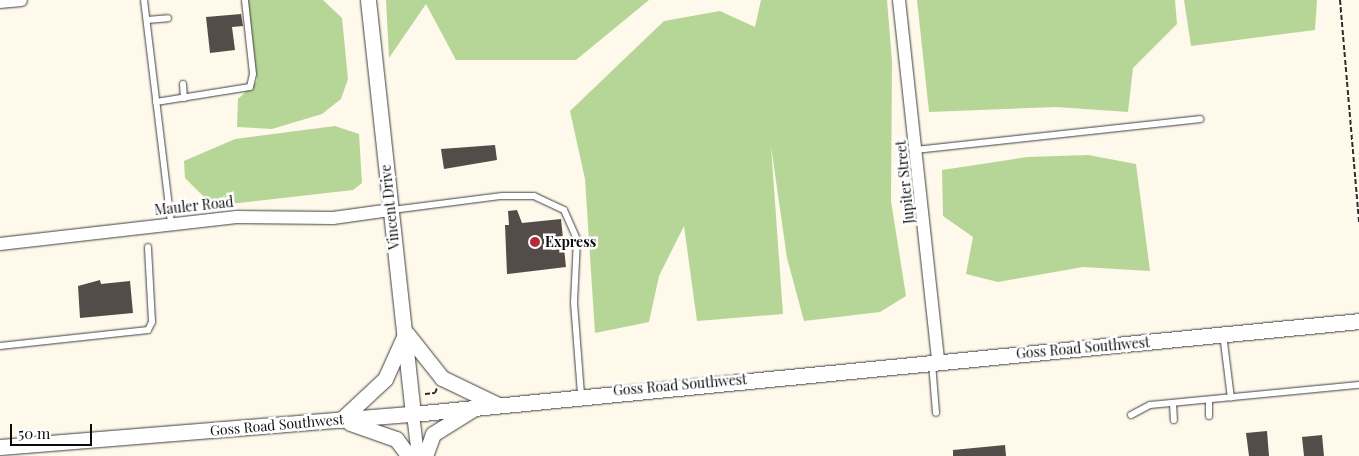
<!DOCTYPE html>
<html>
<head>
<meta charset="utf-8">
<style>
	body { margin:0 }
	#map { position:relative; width:1359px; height:456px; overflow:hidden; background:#fef9eb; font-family:"Playfair Display",serif }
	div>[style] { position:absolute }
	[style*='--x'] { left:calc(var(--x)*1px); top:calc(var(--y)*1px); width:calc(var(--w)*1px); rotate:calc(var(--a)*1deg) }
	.forest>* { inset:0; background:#b6d697 }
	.building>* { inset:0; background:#534c48 }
	.path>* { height:2px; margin-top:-1px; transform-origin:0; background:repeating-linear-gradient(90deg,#2d2d2d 0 5px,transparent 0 7.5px) }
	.roads { filter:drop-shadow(0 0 1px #3e3e3e) drop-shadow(0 0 1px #3e3e3e) }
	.service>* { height:6px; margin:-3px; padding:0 3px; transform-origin:3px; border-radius:3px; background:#fff }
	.minor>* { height:12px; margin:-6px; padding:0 6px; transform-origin:6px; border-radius:6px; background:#fff }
	.tertiary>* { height:15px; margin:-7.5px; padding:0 7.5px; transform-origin:7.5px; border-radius:7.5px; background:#fff }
	.dots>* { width:14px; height:14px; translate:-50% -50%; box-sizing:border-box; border:2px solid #fff; border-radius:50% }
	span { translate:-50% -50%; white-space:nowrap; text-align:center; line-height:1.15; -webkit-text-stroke:5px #fff; paint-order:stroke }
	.street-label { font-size:14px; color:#0b0b0b }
	.poi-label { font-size:14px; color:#0b0b0b; font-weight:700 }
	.left { translate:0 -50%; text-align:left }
	.scale { position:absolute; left:10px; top:424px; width:82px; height:22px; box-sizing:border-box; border:2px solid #0b0b0b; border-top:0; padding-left:6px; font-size:15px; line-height:18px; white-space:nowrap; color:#0b0b0b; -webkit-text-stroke:4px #fff; paint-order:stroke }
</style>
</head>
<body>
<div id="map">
	<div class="forest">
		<div style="clip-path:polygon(247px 0,323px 0,342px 18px,348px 79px,341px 99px,322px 114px,272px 129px,237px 127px,238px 99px,257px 81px)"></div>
		<div style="clip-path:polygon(386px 0,649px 0,576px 60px,456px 60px,426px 4px,389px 58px)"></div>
		<div style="clip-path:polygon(761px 0,887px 0,892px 61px,891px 201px,906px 296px,880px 312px,804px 321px,787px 258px,771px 146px,783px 314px,697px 321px,684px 226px,659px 276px,649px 322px,595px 333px,585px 179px,570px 111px,664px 21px,720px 11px,755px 27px)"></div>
		<div style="clip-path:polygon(917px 0,1175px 0,1177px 24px,1133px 68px,1128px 112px,1056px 107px,929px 112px)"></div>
		<div style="clip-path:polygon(1184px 0,1317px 0,1315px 30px,1191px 46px)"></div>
		<div style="clip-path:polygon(335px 126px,359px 134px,362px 183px,353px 190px,213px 206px,185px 178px,184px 161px,235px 139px)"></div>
		<div style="clip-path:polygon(1088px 155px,1136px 164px,1150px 271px,1083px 267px,998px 282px,966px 274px,973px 237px,943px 216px,942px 170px,1027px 157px)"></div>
	</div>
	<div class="building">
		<div style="clip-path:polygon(241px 14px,243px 26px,232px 27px,235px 50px,210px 53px,206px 17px)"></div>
		<div style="clip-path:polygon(495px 145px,497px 160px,444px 169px,441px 149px)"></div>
		<div style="clip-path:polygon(517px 210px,522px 223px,561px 219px,566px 267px,507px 274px,505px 225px,509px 225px,508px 211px)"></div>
		<div style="clip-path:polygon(100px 280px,101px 284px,130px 281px,133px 313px,80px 318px,78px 286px)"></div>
		<div style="clip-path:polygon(1267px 431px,1269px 456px,1249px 456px,1246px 433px)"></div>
		<div style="clip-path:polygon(1322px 435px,1324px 456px,1304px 456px,1302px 437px)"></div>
		<div style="clip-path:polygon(1005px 445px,1006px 456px,953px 456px,953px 450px)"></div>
	</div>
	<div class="path">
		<div style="--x:1340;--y:0;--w:224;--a:85.1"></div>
		<div style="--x:425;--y:394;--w:10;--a:-6"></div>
		<div style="--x:435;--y:393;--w:5;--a:-68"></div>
	</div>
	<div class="roads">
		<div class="service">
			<div style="--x:144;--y:0;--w:225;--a:83.1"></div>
			<div style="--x:147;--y:20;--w:21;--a:-5"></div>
			<div style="--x:183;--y:84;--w:14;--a:86"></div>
			<div style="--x:156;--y:102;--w:95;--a:-9.1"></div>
			<div style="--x:250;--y:87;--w:13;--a:-77"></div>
			<div style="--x:253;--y:74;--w:74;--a:-96.2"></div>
			<div style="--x:916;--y:150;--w:286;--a:-6.2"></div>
			<div style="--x:392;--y:210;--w:111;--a:-7.3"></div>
			<div style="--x:502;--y:196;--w:32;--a:0"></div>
			<div style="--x:534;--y:196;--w:33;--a:25"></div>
			<div style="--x:564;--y:210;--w:32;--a:66"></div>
			<div style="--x:577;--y:239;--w:64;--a:92.7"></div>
			<div style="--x:574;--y:303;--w:92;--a:85.6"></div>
			<div style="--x:1223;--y:334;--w:64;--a:82.9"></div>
			<div style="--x:0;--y:346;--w:149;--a:-6.2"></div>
			<div style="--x:148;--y:330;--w:9;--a:-63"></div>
			<div style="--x:152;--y:322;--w:75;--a:-93.1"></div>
			<div style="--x:932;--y:363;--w:50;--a:85.4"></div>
			<div style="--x:1209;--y:400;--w:16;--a:90"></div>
			<div style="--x:1173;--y:403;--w:17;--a:87"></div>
			<div style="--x:1131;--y:415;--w:21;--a:-28"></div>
			<div style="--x:1150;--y:405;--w:210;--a:-5.5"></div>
		</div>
		<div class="minor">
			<div style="--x:899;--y:0;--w:363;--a:83.8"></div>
			<div style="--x:0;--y:2;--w:21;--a:-5"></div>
			<div style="--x:0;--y:244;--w:238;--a:-6.5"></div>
			<div style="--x:236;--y:217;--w:97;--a:0.6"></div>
			<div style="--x:333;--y:218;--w:59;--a:-7.9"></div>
			<div style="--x:413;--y:414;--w:42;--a:83.2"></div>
		</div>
		<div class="tertiary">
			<div style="--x:368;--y:0;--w:416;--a:83.8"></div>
			<div style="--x:407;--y:334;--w:56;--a:51.5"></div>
			<div style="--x:442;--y:378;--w:60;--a:25.7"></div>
			<div style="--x:341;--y:420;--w:60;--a:-43"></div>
			<div style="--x:385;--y:379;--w:46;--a:-65.7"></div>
			<div style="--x:350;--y:423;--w:49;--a:19.2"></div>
			<div style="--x:396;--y:439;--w:21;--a:53"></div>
			<div style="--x:0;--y:447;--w:414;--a:-4.6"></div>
			<div style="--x:413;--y:414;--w:951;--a:-5.61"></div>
			<div style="--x:425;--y:456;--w:23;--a:-70"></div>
			<div style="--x:433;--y:434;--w:47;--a:-32"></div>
		</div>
	</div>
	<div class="dots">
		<div style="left:535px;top:242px;background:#b42b38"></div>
	</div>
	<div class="street-label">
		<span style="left:905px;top:182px;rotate:-96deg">Jupiter Street</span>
		<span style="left:194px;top:206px;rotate:-6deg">Mauler Road</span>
		<span style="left:390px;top:207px;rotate:-96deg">Vincent Drive</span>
		<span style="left:1083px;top:348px;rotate:-5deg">Goss Road Southwest</span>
		<span style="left:680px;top:385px;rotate:-5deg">Goss Road Southwest</span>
		<span style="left:277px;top:425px;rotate:-5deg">Goss Road Southwest</span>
	</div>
	<div class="poi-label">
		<span class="left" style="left:545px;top:242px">Express</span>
	</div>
	<div class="scale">50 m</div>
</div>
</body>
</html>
